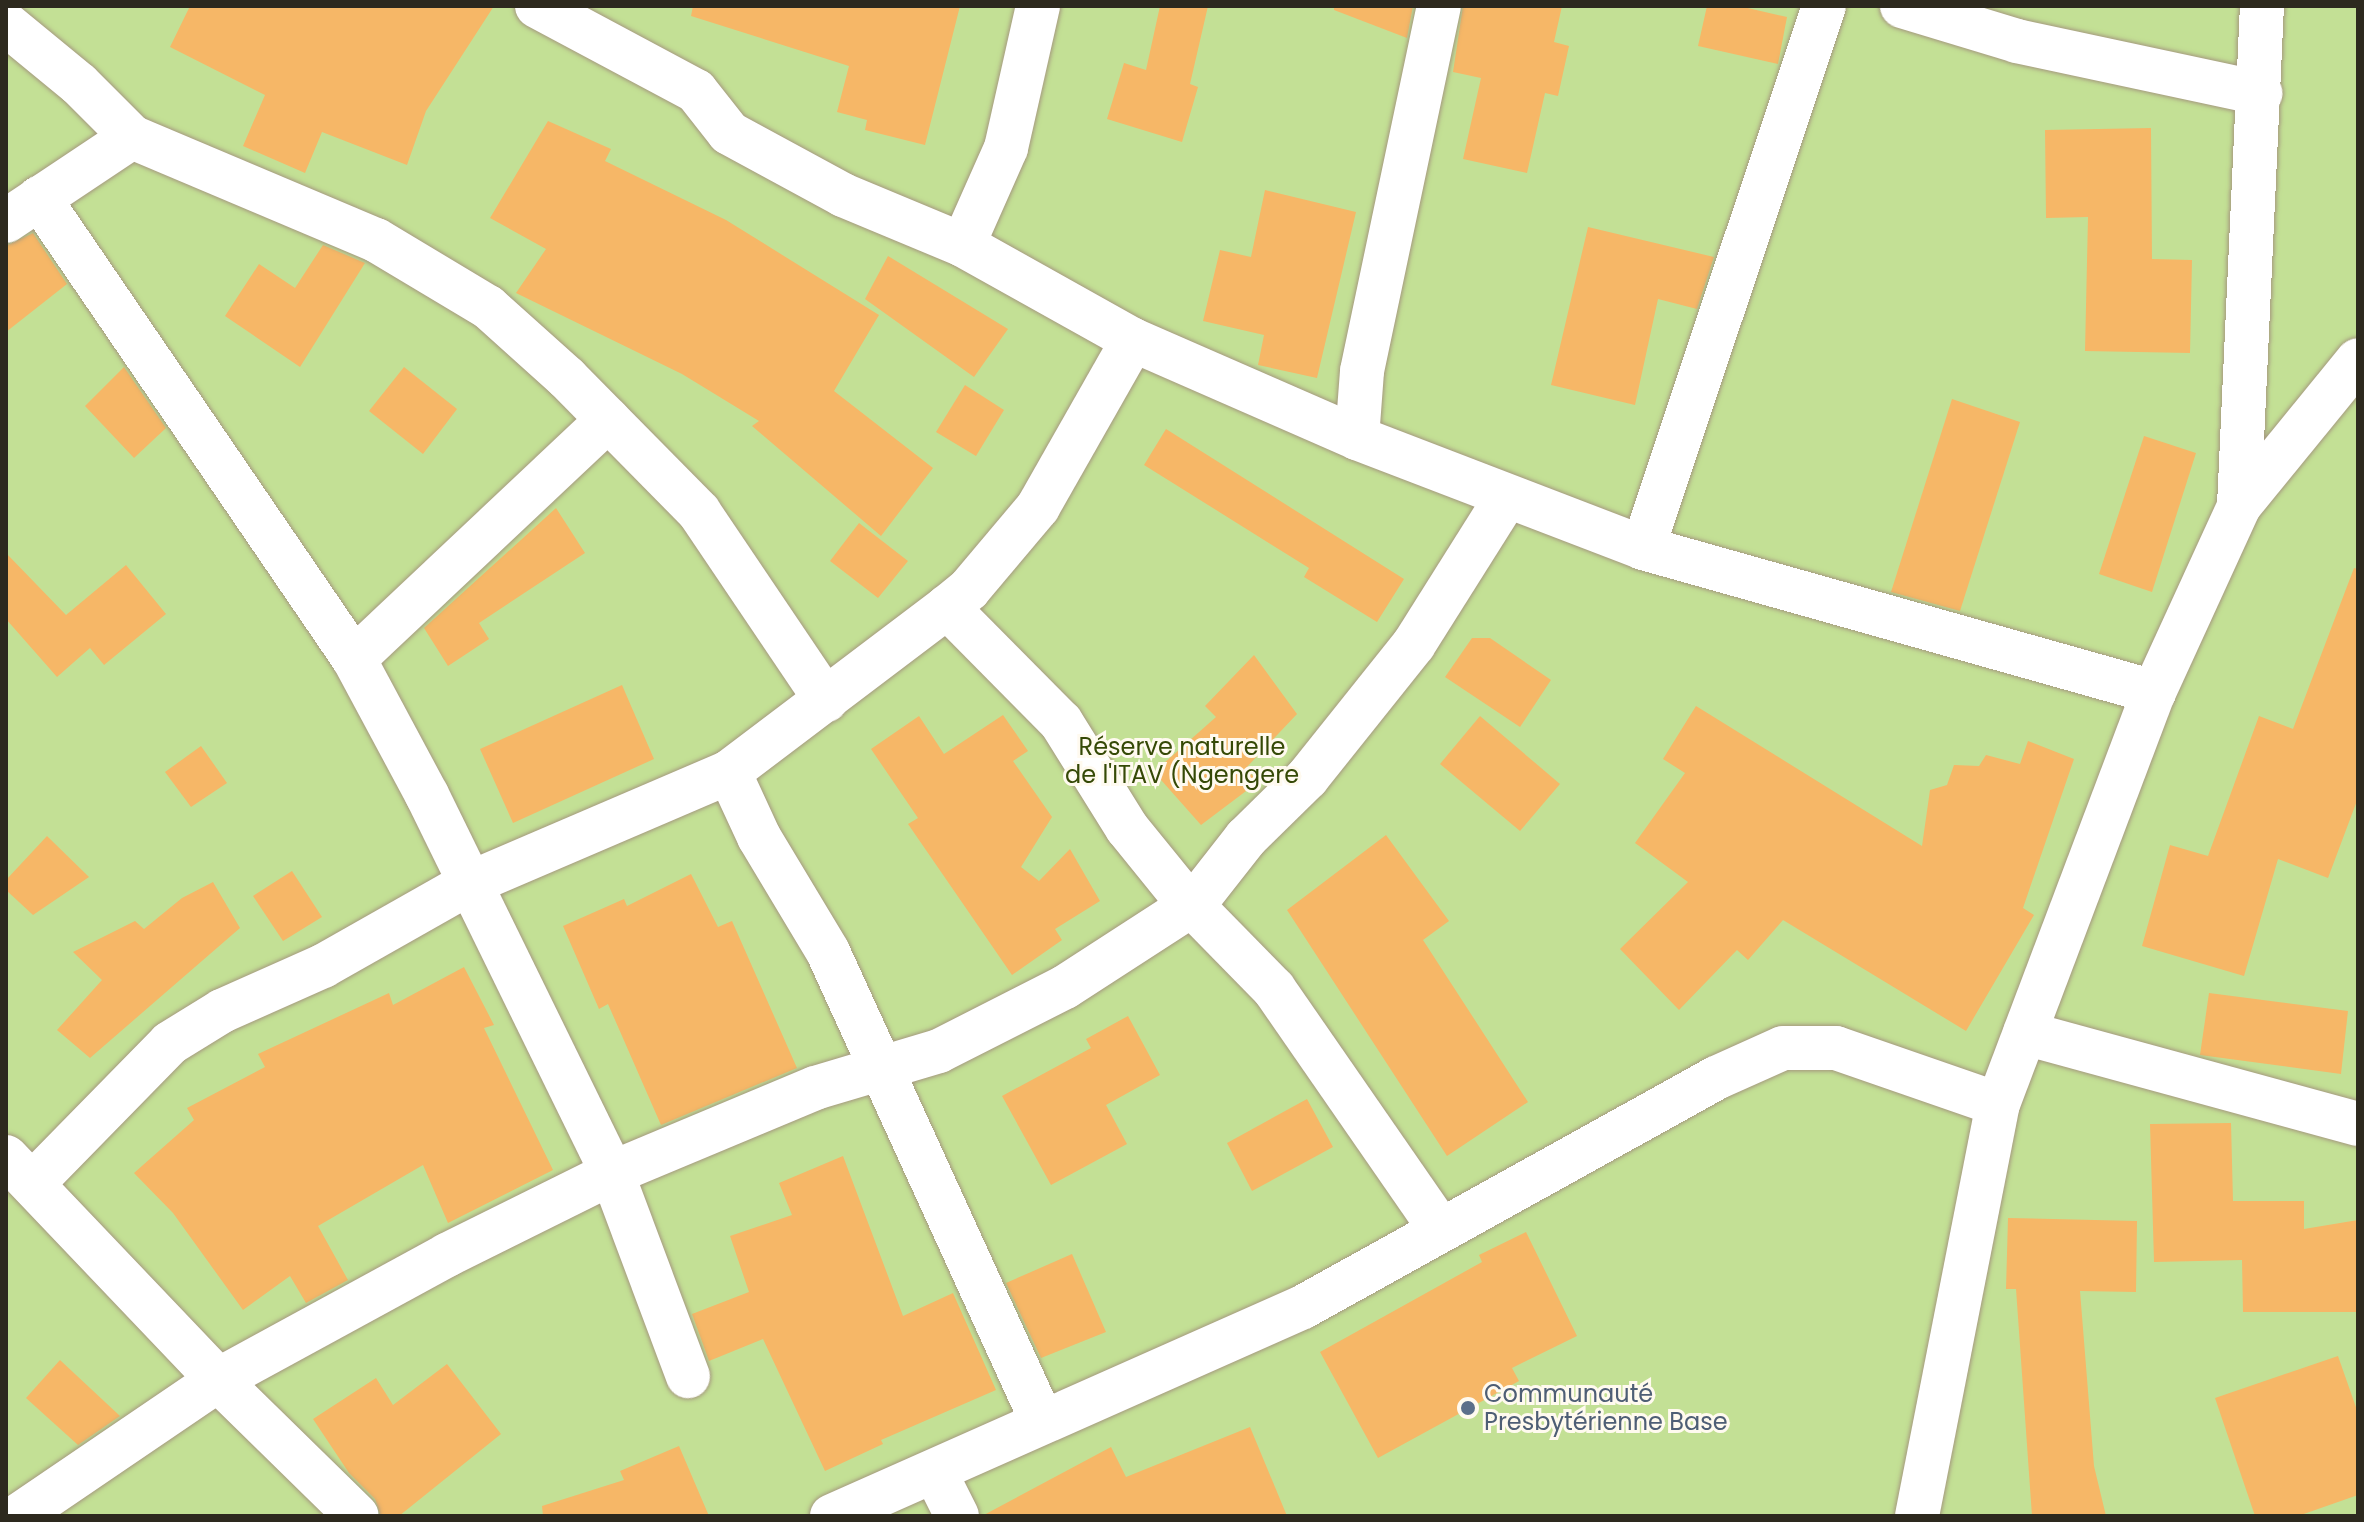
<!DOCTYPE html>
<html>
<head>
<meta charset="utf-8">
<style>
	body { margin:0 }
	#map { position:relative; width:2364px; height:1522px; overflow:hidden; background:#f8ecd0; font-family:Poppins,sans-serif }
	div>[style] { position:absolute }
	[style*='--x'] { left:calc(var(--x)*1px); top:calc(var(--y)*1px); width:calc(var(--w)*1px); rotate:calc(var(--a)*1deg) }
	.green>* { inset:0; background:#c3e095 }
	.building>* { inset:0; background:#f6b767 }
	.roads { filter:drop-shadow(0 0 2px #a5997f) drop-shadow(0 0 2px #a5997f) }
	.street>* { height:44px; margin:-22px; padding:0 22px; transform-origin:22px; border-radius:22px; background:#fff }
	.secondary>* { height:44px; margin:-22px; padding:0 22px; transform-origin:22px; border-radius:22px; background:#fff }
	.dots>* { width:22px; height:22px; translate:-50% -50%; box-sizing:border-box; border:4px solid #fffaef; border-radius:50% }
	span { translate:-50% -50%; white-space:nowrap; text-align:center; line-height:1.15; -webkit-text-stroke:6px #fffaef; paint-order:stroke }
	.park-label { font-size:24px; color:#354906 }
	.service-label { font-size:24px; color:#4e5e75 }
	.left { translate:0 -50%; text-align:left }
	.frame { position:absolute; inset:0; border:8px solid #2d291e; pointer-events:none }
</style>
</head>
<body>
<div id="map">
	<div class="green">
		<div style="clip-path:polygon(6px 6px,2358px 6px,2358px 1516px,6px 1516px)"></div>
	</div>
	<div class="building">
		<div style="clip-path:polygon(190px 6px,494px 6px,426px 111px,407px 165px,322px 132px,305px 173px,243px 146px,265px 95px,170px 47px)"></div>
		<div style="clip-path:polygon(693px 6px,960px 6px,925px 145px,865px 130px,867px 120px,837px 112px,849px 66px,691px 16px)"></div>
		<div style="clip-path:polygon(1160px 6px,1208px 6px,1190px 84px,1198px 87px,1182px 142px,1107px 119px,1124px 63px,1146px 70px)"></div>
		<div style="clip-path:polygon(1334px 6px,1413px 6px,1407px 38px,1334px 10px)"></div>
		<div style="clip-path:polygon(1463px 6px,1562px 6px,1554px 42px,1569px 46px,1558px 96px,1545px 93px,1527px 173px,1463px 159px,1481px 78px,1453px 72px)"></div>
		<div style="clip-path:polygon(1707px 6px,1739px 6px,1787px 17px,1778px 64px,1698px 46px)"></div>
		<div style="clip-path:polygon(548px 121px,611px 149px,605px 161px,726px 220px,879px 315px,834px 391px,933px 468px,881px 536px,752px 426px,759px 421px,682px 374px,516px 293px,546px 249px,490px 218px)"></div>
		<div style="clip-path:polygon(2151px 128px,2152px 259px,2192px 260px,2190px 353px,2085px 351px,2088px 217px,2046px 218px,2045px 130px)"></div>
		<div style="clip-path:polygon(1265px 190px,1356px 212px,1317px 378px,1258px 365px,1264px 335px,1203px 321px,1220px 250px,1251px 257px)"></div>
		<div style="clip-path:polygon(1588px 227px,1714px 257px,1697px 309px,1658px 299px,1635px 405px,1551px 385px)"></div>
		<div style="clip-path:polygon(33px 233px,67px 284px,6px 332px,6px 246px)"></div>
		<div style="clip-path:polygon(323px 245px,365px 263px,300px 367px,225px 316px,259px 264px,295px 288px)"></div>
		<div style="clip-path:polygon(888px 256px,1008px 329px,974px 377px,865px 299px)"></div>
		<div style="clip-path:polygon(124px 367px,166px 428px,134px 458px,85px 406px)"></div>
		<div style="clip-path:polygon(404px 367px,457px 409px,423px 454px,369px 411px)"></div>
		<div style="clip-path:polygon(965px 385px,1004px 410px,976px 456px,936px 432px)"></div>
		<div style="clip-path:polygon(1952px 399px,2020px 422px,1960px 611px,1891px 592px)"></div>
		<div style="clip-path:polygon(1166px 429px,1404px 579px,1377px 622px,1304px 577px,1309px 568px,1144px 465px)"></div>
		<div style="clip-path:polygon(2144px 436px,2196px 453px,2152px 592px,2099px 574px)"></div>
		<div style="clip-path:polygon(556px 508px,585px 553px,479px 623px,489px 639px,448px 666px,424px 628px)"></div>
		<div style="clip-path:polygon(859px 523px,908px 561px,878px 598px,830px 561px)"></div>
		<div style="clip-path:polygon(6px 553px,66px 615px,126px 565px,166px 614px,104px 665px,90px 648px,57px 677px,6px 619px)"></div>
		<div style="clip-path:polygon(2354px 568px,2358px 569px,2358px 798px,2328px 878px,2278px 859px,2244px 976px,2142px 946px,2170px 845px,2208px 856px,2259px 716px,2293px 729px)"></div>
		<div style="clip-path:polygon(1472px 638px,1490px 638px,1551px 680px,1520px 727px,1445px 677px)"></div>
		<div style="clip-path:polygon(1254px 655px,1297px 714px,1246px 768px,1258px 782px,1201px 825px,1154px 772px,1216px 717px,1205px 706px)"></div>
		<div style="clip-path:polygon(622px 685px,654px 759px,513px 823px,480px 749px)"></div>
		<div style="clip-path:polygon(1696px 706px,1922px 846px,1930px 790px,1947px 785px,1954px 765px,1979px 766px,1986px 755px,2020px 764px,2028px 741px,2074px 759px,2023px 908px,2034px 915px,1966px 1031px,1783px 920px,1748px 960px,1737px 950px,1679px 1010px,1620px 949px,1688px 882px,1635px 843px,1685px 773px,1663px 759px)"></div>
		<div style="clip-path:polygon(1003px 715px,1028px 751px,1013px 761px,1052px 817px,1021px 867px,1039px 881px,1070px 849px,1100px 901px,1055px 929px,1062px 940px,1012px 975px,908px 824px,918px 818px,871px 749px,919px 716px,944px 754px)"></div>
		<div style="clip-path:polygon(1480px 716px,1560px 784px,1520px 831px,1440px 764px)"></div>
		<div style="clip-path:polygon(201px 746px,227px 783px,191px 807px,165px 772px)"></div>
		<div style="clip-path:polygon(1386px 835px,1449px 921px,1423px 940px,1528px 1102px,1447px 1156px,1287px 910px)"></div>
		<div style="clip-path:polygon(47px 836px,89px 877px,33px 915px,6px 890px,6px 880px)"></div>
		<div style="clip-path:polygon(292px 871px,322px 917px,283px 941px,253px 896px)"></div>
		<div style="clip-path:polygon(691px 874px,718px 927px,732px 921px,797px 1068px,661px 1125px,608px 1004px,599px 1009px,563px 926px,624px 899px,627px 906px)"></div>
		<div style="clip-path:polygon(213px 882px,240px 928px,90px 1058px,57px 1030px,102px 980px,73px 952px,135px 921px,144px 929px,182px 898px)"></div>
		<div style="clip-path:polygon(464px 967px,494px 1025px,484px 1028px,553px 1170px,448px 1223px,423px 1165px,318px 1226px,348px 1280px,306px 1303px,290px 1276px,243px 1310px,173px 1213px,134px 1173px,194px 1120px,187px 1108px,265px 1067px,258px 1054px,389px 993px,393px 1005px)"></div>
		<div style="clip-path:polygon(2209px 993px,2348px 1011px,2341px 1074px,2200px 1055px)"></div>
		<div style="clip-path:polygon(1128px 1016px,1160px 1075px,1106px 1105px,1127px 1144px,1051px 1185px,1002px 1096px,1091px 1048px,1086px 1039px)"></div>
		<div style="clip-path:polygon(1307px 1099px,1333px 1147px,1252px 1191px,1227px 1143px)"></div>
		<div style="clip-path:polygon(2231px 1123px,2233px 1201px,2304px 1201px,2304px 1229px,2358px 1220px,2358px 1312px,2243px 1312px,2242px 1260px,2154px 1262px,2150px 1124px)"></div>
		<div style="clip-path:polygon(843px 1156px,903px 1316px,953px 1293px,996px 1390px,881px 1440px,883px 1444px,825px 1471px,763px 1339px,709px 1361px,692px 1314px,749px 1292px,730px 1236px,792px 1215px,779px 1183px)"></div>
		<div style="clip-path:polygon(2008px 1218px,2137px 1221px,2136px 1292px,2080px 1291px,2094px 1466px,2106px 1516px,2032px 1516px,2016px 1289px,2006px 1289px)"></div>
		<div style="clip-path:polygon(1526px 1232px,1577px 1336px,1512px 1368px,1519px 1381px,1378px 1458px,1320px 1352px,1482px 1262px,1479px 1255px)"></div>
		<div style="clip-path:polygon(1072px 1254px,1106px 1332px,1041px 1358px,1006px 1283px)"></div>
		<div style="clip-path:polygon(2338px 1356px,2358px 1413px,2358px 1495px,2298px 1516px,2255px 1516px,2215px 1398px)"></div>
		<div style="clip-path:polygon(60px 1360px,120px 1416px,78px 1445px,26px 1398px)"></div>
		<div style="clip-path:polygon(447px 1364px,501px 1434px,399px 1516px,381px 1516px,375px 1499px,349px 1473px,313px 1419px,376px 1378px,393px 1405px)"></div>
		<div style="clip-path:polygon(1250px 1427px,1287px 1516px,982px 1516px,1111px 1447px,1126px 1477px)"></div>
		<div style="clip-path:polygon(679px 1446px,709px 1516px,543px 1516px,542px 1506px,624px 1480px,620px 1471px)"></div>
	</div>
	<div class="roads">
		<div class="street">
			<div style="--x:537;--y:6;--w:180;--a:28.1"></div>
			<div style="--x:696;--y:91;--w:53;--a:51.8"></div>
			<div style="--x:729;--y:133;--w:130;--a:28.5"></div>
			<div style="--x:843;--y:195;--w:130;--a:22.6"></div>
			<div style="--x:963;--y:245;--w:195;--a:29.2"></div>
			<div style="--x:1133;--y:340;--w:244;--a:23.6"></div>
			<div style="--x:1357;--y:438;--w:306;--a:21"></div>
			<div style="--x:1643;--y:548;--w:531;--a:15.74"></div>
			<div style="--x:1902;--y:6;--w:120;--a:16.9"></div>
			<div style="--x:2017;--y:41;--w:249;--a:12.1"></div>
			<div style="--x:6;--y:24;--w:94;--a:39.4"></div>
			<div style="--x:79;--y:84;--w:75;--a:45"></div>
			<div style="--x:132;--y:137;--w:265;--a:22.9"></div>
			<div style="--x:376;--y:240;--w:131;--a:30.9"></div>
			<div style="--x:488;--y:307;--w:106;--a:41.9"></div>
			<div style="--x:567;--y:378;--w:188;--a:45.4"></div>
			<div style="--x:699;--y:512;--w:227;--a:56"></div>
			<div style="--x:39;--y:198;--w:558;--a:55.66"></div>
			<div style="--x:354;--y:659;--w:154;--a:61.8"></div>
			<div style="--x:427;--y:795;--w:421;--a:63.9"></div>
			<div style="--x:612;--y:1173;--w:217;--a:69.5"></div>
			<div style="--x:6;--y:221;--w:151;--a:-33.7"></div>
			<div style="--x:963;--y:245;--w:106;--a:-66.1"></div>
			<div style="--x:1006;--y:148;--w:146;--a:-77.3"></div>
			<div style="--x:1357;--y:438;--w:67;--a:-85.7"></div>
			<div style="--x:1362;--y:371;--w:373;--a:-78.1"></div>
			<div style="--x:2239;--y:506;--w:188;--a:-50.8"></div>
			<div style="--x:1643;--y:548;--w:571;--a:-71.53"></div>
			<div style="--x:947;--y:607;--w:162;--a:45.3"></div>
			<div style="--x:1061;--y:722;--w:125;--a:58.1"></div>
			<div style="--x:1127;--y:828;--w:81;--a:51"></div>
			<div style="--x:1178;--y:891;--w:137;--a:45.6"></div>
			<div style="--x:1274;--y:989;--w:292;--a:55.3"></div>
			<div style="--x:354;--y:659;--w:349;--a:-43.3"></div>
			<div style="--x:729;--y:772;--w:72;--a:65.2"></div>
			<div style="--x:759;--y:837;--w:134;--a:59"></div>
			<div style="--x:828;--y:952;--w:513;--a:65.48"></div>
			<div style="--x:2025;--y:1033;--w:345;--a:15.3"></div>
			<div style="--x:6;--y:1157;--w:308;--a:46.4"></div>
			<div style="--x:218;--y:1380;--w:194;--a:44.4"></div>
			<div style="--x:34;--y:1182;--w:194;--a:-45.6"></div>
			<div style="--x:170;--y:1043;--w:61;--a:-31.6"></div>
			<div style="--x:222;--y:1011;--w:111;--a:-24"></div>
			<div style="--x:323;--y:966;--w:167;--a:-29.5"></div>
			<div style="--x:468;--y:884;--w:284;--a:-23.2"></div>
			<div style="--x:729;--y:772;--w:273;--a:-37.1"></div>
			<div style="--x:947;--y:607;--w:28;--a:-39"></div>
			<div style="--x:969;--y:589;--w:107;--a:-49.9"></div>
			<div style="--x:1038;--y:507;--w:192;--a:-60.4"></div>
			<div style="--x:935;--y:1472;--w:49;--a:63.4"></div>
			<div style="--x:18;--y:1516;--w:242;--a:-34.2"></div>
			<div style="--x:218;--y:1380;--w:261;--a:-28.6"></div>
			<div style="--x:447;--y:1255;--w:184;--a:-26.4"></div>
			<div style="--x:612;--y:1173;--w:220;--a:-22.7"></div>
			<div style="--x:815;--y:1088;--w:129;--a:-16.6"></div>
			<div style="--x:939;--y:1051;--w:141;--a:-26.9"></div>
			<div style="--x:1065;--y:987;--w:155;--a:-32.9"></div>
			<div style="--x:1195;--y:903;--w:83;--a:-51.9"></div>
			<div style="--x:1246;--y:838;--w:86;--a:-44.5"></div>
			<div style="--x:1307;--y:778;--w:171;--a:-51.4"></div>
			<div style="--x:1414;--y:644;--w:173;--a:-57.8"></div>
			<div style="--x:832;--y:1516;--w:515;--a:-23.93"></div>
			<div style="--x:1303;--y:1307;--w:472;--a:-29"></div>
			<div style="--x:1716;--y:1078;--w:73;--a:-24.1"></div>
			<div style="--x:1783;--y:1048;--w:53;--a:0"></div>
			<div style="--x:1836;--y:1048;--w:171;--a:19.1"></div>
		</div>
		<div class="secondary">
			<div style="--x:1917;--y:1516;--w:420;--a:-78.9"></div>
			<div style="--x:1998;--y:1104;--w:441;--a:-69.3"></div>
			<div style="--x:2154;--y:692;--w:205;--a:-65.4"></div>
			<div style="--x:2239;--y:506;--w:501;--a:-87.37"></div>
		</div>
	</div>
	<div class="dots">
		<div style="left:1468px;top:1408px;background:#5c6f8a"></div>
	</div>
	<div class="park-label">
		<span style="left:1182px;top:761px">Réserve naturelle<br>de l'ITAV (Ngengere</span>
	</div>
	<div class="service-label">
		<span class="left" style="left:1484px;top:1408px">Communauté<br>Presbytérienne Base</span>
	</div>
	<div class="frame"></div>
</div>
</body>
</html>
